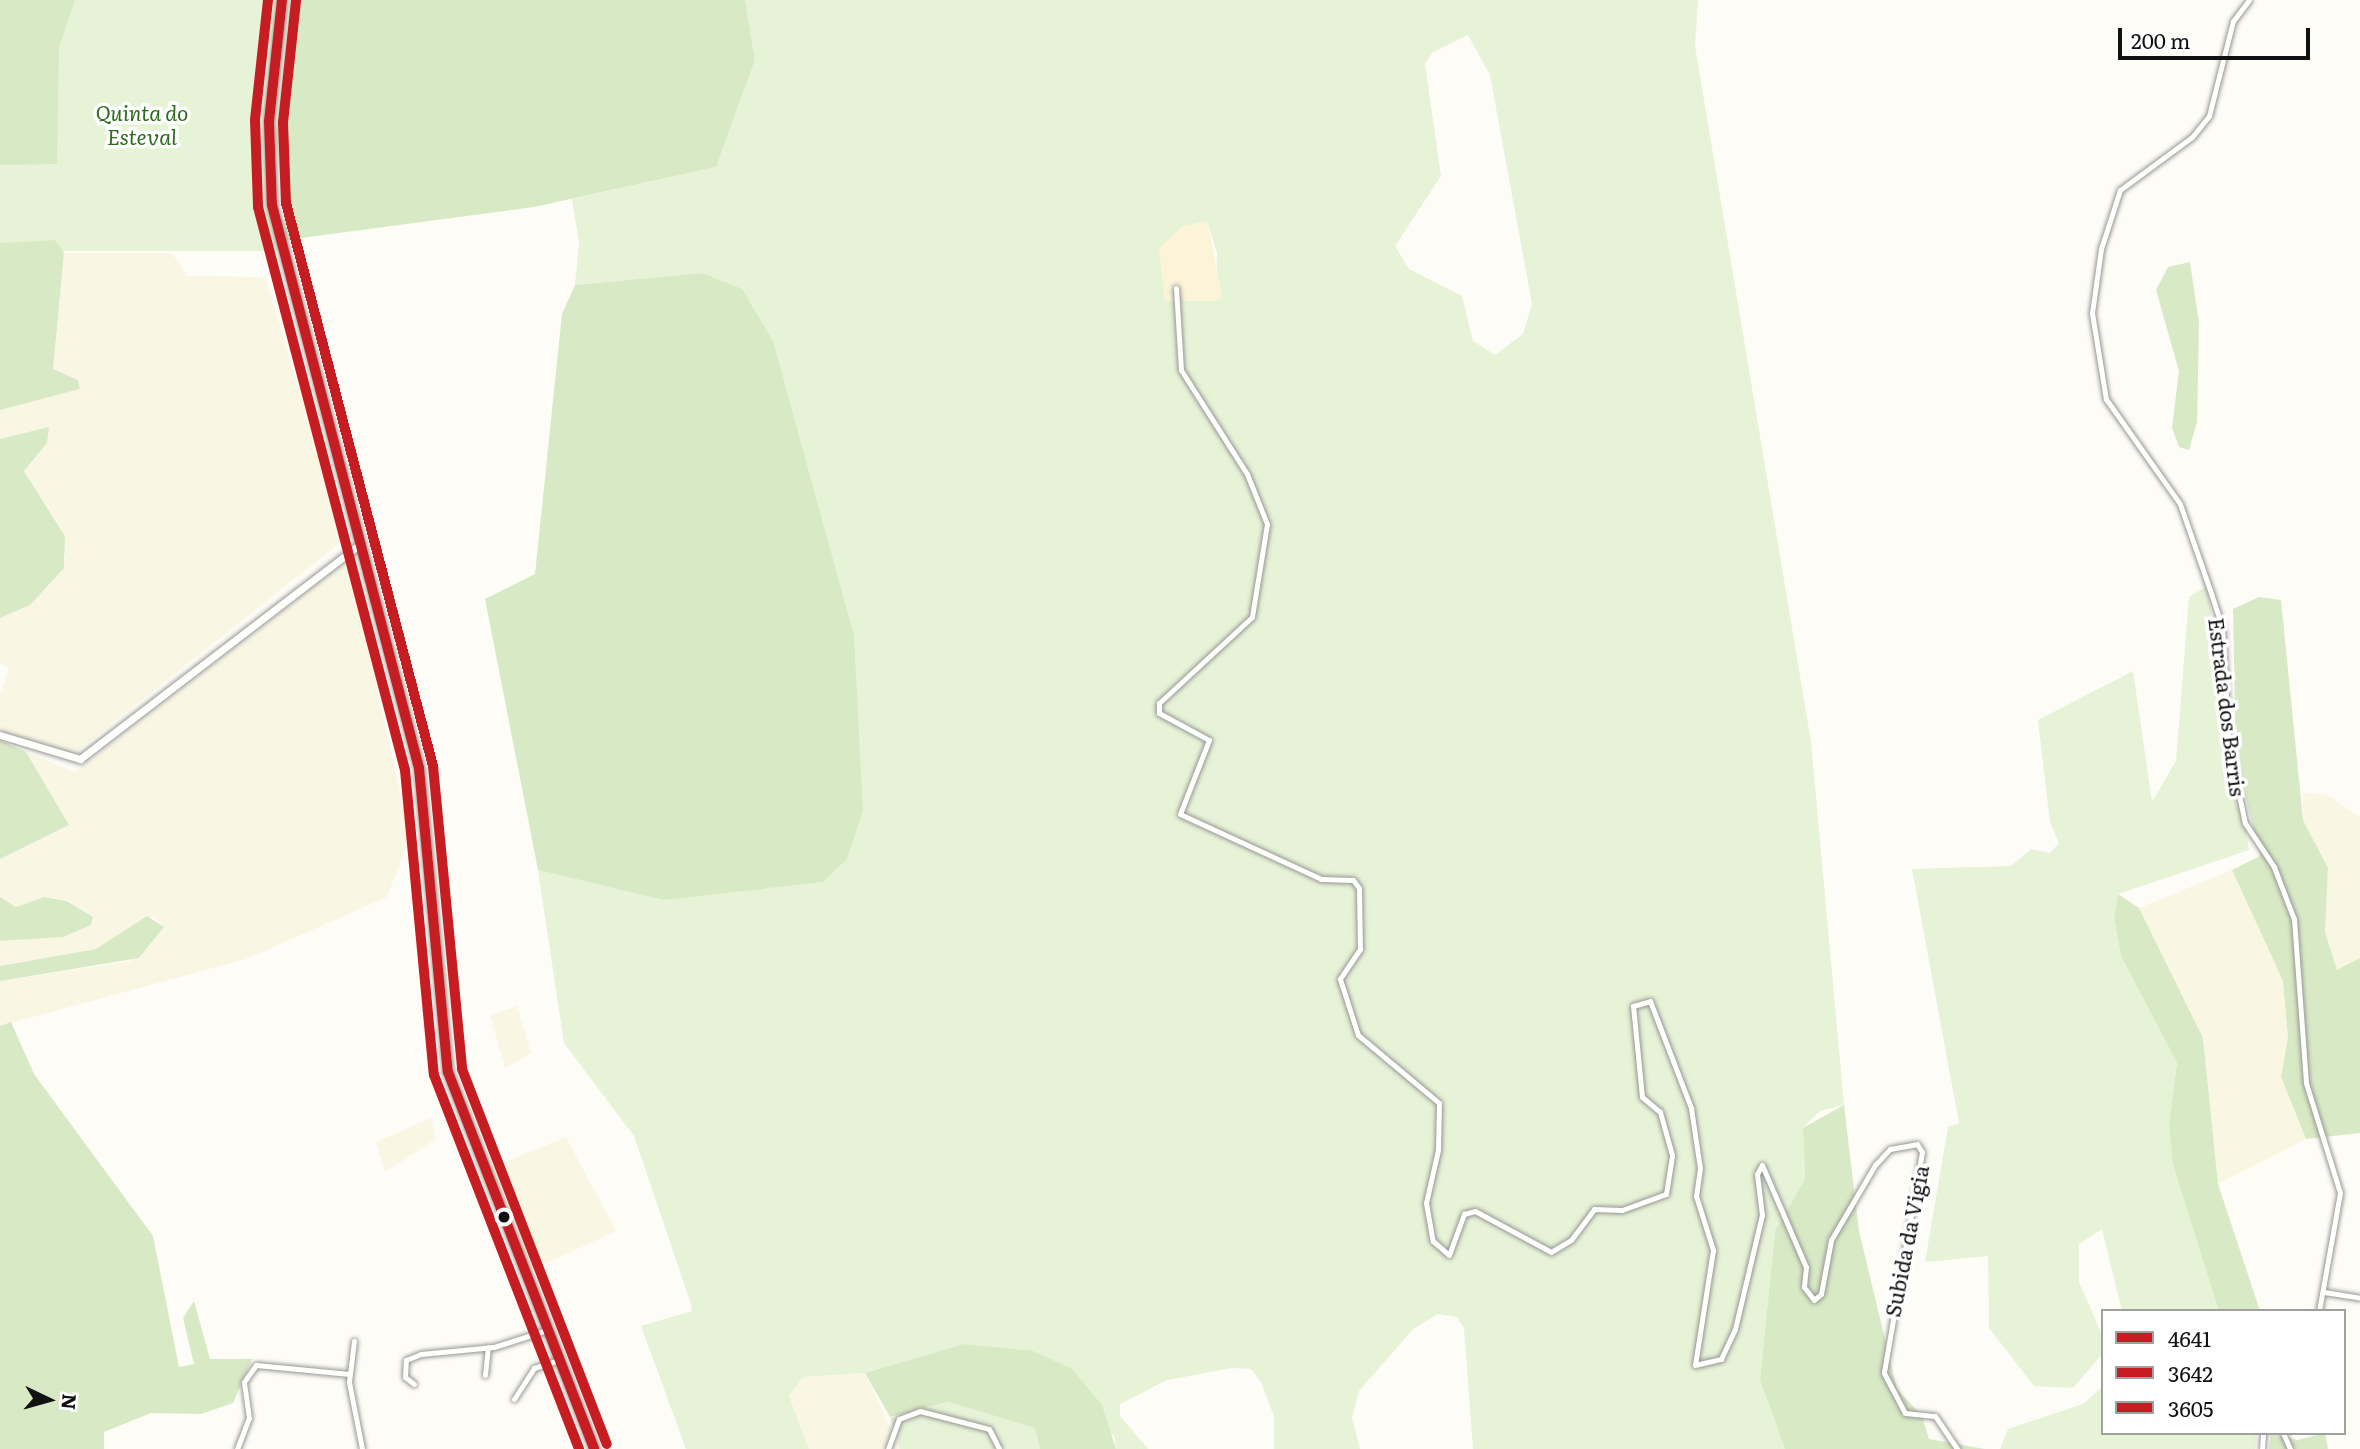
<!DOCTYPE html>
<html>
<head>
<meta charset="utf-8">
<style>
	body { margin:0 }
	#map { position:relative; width:2360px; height:1449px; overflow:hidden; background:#fdfcf7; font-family:Literata,serif }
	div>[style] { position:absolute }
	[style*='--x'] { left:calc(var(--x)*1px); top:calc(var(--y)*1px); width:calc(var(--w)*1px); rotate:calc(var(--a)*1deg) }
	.farmland>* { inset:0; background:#f9f7e4 }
	.green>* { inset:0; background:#e7f3d7 }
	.forest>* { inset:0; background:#d8eac5 }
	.sand>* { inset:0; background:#fcf4d9 }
	.roads { filter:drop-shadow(0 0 2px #979795) drop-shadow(0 0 2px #979795) }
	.minor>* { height:5px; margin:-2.5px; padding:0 2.5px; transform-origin:2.5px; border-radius:2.5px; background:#fffffe }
	.tertiary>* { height:7px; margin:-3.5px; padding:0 3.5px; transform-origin:3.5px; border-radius:3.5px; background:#fffffe }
	.primary>* { height:9px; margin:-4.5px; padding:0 4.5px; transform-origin:4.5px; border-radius:4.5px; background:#ede9dc }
	.bus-1>* { height:10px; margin:-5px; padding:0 5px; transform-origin:5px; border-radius:5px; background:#c61d23 }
	.bus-2>* { height:10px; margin:-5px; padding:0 5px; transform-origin:5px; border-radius:5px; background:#c61d23 }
	.bus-3>* { height:10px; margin:-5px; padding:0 5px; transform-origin:5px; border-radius:5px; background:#c61d23 }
	.dots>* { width:19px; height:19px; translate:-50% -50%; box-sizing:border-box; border:4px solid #fff; border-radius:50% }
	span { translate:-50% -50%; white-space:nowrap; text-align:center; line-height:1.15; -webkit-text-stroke:7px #fff; paint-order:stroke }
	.park-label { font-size:21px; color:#2f6b1f; font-style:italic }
	.street-label { font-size:21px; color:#111 }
	.legend { position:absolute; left:2101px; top:1309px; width:245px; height:126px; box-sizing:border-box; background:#fff; border:2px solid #a0a0a0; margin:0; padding:9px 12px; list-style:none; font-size:21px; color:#111 }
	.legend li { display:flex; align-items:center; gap:14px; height:35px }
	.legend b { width:35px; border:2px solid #a0a0a0 }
	.north { position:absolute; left:14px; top:1365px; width:70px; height:70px; -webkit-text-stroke:5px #fff; paint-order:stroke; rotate:95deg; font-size:19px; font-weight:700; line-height:28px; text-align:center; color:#111 }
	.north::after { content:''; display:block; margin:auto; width:24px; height:32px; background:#111; clip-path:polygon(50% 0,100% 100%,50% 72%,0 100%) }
	.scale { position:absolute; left:2118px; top:28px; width:192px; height:32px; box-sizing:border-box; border:4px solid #111; border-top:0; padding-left:9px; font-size:21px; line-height:24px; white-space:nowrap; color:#111; -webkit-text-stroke:5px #fff; paint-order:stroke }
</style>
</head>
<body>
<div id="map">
	<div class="farmland">
		<div style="clip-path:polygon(64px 253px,172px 253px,187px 276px,265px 277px,345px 539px,71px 756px,0 731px,0 696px,9px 667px,0 664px,0 618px,30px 605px,66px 560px,62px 529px,24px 471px,49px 428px,0 439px,0 410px,80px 389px,78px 380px,53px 369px)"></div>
		<div style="clip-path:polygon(345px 563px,350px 564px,410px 837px,387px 897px,246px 959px,0 1026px,0 981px,131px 961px,164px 927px,154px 917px,96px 949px,0 966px,0 941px,63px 937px,93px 917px,67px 900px,44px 897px,16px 907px,0 897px,0 859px,69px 825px,26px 752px,75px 772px)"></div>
		<div style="clip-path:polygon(2303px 793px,2328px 795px,2360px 817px,2360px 958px,2337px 971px,2325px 932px,2328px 868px,2303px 820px)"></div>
		<div style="clip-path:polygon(2232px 870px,2283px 981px,2288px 1038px,2281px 1077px,2306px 1139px,2218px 1184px,2203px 1038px,2139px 908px)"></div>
		<div style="clip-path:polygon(517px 1006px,531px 1053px,505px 1068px,490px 1015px)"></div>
		<div style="clip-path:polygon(431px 1118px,436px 1139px,385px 1172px,376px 1142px)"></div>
		<div style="clip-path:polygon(566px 1137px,616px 1231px,530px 1271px,487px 1170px)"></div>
		<div style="clip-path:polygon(865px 1373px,900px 1449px,809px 1449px,789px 1396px,803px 1377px)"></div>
	</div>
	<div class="green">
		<div style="clip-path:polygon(0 0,282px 0,265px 171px,278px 251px,0 251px)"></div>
		<div style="clip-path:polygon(evenodd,745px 0,1698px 0,1695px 46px,1811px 742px,1844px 1105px,1820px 1111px,1803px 1128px,1805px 1179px,1775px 1231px,1760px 1380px,1785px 1449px,1473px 1449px,1464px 1328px,1457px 1317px,1438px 1314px,1413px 1329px,1359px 1391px,1352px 1418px,1360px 1449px,1274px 1449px,1274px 1416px,1261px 1382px,1251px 1369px,1232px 1368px,1167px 1380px,1120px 1404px,1120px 1416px,1148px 1449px,1116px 1449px,1114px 1435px,965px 1344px,865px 1373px,803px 1377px,789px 1396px,809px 1449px,686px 1449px,641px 1326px,692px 1311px,691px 1304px,634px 1136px,564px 1043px,538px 870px,663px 900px,702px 273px,575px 285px,579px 243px,572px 199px,716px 167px,755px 60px,745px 0,1468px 35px,1490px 75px,1532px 304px,1523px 334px,1495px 355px,1473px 341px,1462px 296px,1409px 269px,1395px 246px,1441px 176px,1425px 64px,1432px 53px,1468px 35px,745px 0,1207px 221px,1217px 253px,1216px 301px,1165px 301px,1162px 272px,1207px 221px)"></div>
		<div style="clip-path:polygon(2207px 586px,2249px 850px,2118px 894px,2114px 918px,2121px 956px,2177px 1063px,2169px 1125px,2219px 1311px,2122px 1311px,2102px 1229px,2079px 1244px,2079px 1282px,2103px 1337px,2103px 1353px,2073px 1388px,2034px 1386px,1989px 1328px,1988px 1256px,1925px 1262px,1948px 1127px,1959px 1123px,1912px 869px,2011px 866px,2031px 849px,2050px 853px,2059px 843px,2050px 822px,2038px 720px,2133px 671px,2152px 802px,2176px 761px,2189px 597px)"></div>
		<div style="clip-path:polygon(2103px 1386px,2103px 1433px,2257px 1433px,2255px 1449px,2000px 1449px,2008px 1429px,2083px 1404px)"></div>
		<div style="clip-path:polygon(948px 1402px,1035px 1428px,1040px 1449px,900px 1449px,890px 1418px)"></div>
	</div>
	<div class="forest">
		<div style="clip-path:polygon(0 0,75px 0,59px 47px,57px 164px,0 165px)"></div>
		<div style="clip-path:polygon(290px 0,745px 0,755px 60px,716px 167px,534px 207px,286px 240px,276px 134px)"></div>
		<div style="clip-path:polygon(55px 240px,64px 253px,53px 369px,78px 380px,80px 389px,0 410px,0 243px)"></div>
		<div style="clip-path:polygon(2190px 262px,2199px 323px,2197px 422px,2189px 450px,2179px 447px,2172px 428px,2179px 371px,2156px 290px,2168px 267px)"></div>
		<div style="clip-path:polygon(702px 273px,742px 289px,773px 341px,854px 636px,863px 811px,847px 859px,823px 882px,663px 900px,538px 870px,485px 599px,535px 574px,562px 314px,575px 285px)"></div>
		<div style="clip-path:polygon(49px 427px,47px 443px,24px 471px,65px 536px,64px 568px,30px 605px,0 618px,0 439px)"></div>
		<div style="clip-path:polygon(2259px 597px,2281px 600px,2303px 820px,2328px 868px,2325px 932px,2337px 970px,2360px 958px,2360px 1133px,2306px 1139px,2281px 1077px,2288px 1038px,2283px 981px,2232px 870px,2260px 856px,2236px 757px,2233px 609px)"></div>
		<div style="clip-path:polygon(0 740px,26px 752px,69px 825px,0 859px)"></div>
		<div style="clip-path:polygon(2118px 894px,2139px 908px,2203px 1038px,2218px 1184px,2260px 1311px,2219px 1311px,2173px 1164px,2169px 1125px,2177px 1063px,2121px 956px,2114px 918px)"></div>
		<div style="clip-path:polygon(0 897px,16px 907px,44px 897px,67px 901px,93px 917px,91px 925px,63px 937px,0 941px)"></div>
		<div style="clip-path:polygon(147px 916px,164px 927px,139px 958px,0 981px,0 966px,96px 949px)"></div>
		<div style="clip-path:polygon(11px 1022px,34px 1074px,153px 1236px,179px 1367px,194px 1364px,183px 1318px,194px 1301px,210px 1359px,252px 1359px,233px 1403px,201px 1414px,151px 1413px,104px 1432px,104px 1449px,0 1449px,0 1026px)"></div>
		<div style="clip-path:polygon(1844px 1105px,1859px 1231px,1897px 1389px,1922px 1416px,1929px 1439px,1985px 1449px,1785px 1449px,1760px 1380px,1775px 1231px,1805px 1179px,1803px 1128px)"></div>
		<div style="clip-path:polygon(964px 1344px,1033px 1351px,1072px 1369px,1102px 1405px,1116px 1449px,1040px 1449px,1035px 1428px,948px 1402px,890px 1417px,865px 1373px)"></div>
		<div style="clip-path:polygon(2271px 1433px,2297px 1440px,2325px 1433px,2328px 1449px,2269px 1449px)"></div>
	</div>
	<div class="sand">
		<div style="clip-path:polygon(1207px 221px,1222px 296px,1216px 301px,1165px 301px,1159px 248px,1183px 226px)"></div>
	</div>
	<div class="roads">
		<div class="minor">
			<div style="--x:2249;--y:0;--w:26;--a:127"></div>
			<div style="--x:2233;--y:21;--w:98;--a:104.2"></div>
			<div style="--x:2209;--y:116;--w:27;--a:129"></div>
			<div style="--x:2192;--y:137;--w:89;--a:143.6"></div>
			<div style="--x:2120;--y:190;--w:62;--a:107.9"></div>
			<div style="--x:2101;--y:249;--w:65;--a:98"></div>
			<div style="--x:2092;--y:313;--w:87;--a:80.8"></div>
			<div style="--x:2106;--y:399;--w:128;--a:54.8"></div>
			<div style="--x:2180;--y:504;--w:91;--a:70.8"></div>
			<div style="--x:2210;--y:590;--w:40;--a:72"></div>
			<div style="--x:2222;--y:628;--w:120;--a:86.7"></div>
			<div style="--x:2229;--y:748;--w:77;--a:78"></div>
			<div style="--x:2245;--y:823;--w:53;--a:56.6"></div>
			<div style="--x:2274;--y:867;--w:56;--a:69"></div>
			<div style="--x:2294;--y:919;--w:164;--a:85.8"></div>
			<div style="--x:2306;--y:1083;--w:115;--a:72.8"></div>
			<div style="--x:2340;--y:1193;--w:120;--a:100.1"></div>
			<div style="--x:1176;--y:288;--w:82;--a:86.5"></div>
			<div style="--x:1181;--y:370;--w:123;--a:57.6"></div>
			<div style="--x:1247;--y:474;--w:54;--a:68.2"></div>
			<div style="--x:1267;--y:524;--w:94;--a:99.2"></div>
			<div style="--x:1252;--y:617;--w:127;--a:137.2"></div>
			<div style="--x:1159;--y:703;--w:10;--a:90"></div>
			<div style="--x:1159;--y:713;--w:57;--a:28.4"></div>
			<div style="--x:1209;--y:740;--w:79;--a:111.4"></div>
			<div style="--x:1180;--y:814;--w:155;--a:24.7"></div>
			<div style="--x:1321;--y:879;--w:32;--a:2"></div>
			<div style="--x:1353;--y:880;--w:10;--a:53"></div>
			<div style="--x:1359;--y:888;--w:61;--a:89.1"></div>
			<div style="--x:1360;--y:949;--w:36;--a:124"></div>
			<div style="--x:1340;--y:979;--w:59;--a:72.2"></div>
			<div style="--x:1358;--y:1035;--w:106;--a:40"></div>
			<div style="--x:1439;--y:1103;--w:47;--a:91.2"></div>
			<div style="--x:1438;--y:1150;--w:54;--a:102.8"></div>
			<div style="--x:1426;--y:1203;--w:39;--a:80"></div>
			<div style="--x:1433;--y:1241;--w:21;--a:41"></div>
			<div style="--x:1449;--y:1255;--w:44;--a:-69.9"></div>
			<div style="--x:1464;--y:1214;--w:11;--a:-15"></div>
			<div style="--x:1475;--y:1211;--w:86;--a:28.3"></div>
			<div style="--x:1551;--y:1252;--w:23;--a:-31"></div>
			<div style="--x:1571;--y:1240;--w:39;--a:-53"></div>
			<div style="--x:1594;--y:1209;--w:28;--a:2"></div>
			<div style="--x:1622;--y:1210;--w:47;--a:-20"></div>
			<div style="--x:1666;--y:1194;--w:39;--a:-81"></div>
			<div style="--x:1672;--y:1155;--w:45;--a:-105.6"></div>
			<div style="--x:1660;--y:1112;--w:23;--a:-140"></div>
			<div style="--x:1642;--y:1097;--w:91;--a:-95.6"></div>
			<div style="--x:1633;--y:1006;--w:18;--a:-16"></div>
			<div style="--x:1650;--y:1001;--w:115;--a:69"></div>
			<div style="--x:1691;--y:1108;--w:61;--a:81.5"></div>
			<div style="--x:1700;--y:1168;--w:28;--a:98"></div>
			<div style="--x:1696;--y:1196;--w:57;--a:72.5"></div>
			<div style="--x:1713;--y:1250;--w:116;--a:98.9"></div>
			<div style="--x:1695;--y:1365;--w:27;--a:-13"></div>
			<div style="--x:1721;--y:1359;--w:33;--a:-65"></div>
			<div style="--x:1735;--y:1329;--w:117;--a:-76.7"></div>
			<div style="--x:1762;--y:1215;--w:41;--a:-97"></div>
			<div style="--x:1757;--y:1174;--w:10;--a:-61"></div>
			<div style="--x:1762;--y:1165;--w:111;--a:66.7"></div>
			<div style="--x:1806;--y:1267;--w:20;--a:96"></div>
			<div style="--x:1804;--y:1287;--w:16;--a:52"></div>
			<div style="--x:1814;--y:1300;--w:9;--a:-41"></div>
			<div style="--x:1821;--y:1294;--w:55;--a:-79.5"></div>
			<div style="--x:1831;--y:1240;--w:87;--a:-59.6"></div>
			<div style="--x:1875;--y:1165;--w:22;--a:-47"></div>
			<div style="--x:1890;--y:1149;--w:27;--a:-10"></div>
			<div style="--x:1917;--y:1144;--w:9;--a:58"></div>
			<div style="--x:1922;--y:1152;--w:224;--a:99.8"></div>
			<div style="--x:1884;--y:1373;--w:45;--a:62.3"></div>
			<div style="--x:1905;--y:1413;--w:30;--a:6"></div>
			<div style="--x:1935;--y:1416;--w:40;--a:56"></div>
			<div style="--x:2324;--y:1292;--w:36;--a:9"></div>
			<div style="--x:354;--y:1341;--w:41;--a:97"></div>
			<div style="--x:349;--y:1382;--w:68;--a:79"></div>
			<div style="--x:485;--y:1375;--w:28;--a:-84"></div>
			<div style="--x:414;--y:1384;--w:11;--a:-142"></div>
			<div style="--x:405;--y:1377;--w:17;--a:-87"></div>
			<div style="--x:406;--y:1360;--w:16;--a:-22"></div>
			<div style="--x:421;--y:1354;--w:73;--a:-5.5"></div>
			<div style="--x:494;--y:1347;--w:56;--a:-17.8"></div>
			<div style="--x:514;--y:1399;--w:37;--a:-57"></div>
			<div style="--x:534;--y:1368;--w:25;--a:-18"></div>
			<div style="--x:2283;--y:1433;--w:17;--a:66"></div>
			<div style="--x:237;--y:1449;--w:33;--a:-69"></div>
			<div style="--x:249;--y:1418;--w:36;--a:-98"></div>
			<div style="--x:244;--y:1382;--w:21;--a:-55"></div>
			<div style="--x:256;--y:1365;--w:94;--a:5.5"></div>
			<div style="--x:888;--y:1449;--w:32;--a:-70"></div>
			<div style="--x:899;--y:1419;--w:22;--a:-21"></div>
			<div style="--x:920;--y:1411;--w:71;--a:14.6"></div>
			<div style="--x:989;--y:1429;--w:22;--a:63"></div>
			<div style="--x:2262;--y:1449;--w:16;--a:-86"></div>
		</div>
		<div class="tertiary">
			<div style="--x:0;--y:735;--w:84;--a:16.7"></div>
			<div style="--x:80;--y:759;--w:353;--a:-37.5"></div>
		</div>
		<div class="primary">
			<div style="--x:282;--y:0;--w:122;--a:96.1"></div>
			<div style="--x:269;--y:121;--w:84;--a:88"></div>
			<div style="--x:272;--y:205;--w:582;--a:75.37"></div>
			<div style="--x:419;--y:768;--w:305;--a:84.6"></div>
			<div style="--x:448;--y:1072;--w:404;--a:68.8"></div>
		</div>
	</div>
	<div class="bus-1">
		<div style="--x:282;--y:0;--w:122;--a:96.1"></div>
		<div style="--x:269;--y:121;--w:84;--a:88"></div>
		<div style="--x:272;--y:205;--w:582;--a:75.37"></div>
		<div style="--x:419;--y:768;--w:305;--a:84.6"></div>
		<div style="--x:448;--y:1072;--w:404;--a:68.8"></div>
	</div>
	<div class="bus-2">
		<div style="--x:268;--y:0;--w:121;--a:96.2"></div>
		<div style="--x:255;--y:120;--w:87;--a:88"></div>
		<div style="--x:258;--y:207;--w:582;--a:75.37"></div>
		<div style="--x:405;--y:770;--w:306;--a:84.6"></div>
		<div style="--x:434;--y:1075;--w:401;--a:68.8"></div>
	</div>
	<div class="bus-3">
		<div style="--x:296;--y:1;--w:122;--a:96.1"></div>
		<div style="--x:283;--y:122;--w:81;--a:87.9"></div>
		<div style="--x:286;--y:203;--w:582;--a:75.37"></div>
		<div style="--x:433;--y:766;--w:304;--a:84.5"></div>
		<div style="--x:462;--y:1069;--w:402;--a:68.9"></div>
	</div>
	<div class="dots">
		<div style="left:504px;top:1217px;background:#111"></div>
	</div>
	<div class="park-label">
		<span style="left:142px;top:124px">Quinta do<br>Esteval</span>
	</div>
	<div class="street-label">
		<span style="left:2228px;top:707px;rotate:83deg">Estrada dos Barris</span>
		<span style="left:1906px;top:1241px;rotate:-79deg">Subida da Vigia</span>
	</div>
	<ul class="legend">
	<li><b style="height:9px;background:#c61d23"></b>4641</li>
	<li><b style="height:9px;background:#c61d23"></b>3642</li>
	<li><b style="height:9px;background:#c61d23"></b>3605</li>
	</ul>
	<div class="north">N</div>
	<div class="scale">200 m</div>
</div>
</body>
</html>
